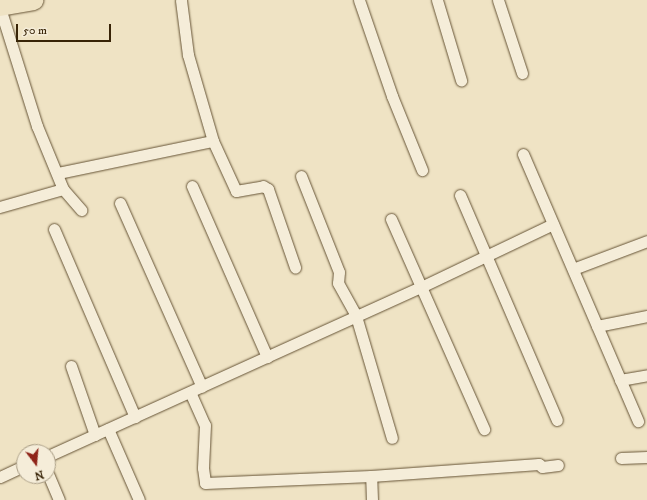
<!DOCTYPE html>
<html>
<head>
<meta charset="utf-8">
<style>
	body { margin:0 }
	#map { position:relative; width:647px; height:500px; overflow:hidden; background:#efe3c4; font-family:"IM FELL DW Pica",serif }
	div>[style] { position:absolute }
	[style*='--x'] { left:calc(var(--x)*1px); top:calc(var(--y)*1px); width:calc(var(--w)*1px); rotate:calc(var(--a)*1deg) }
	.roads { filter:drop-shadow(0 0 1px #665436) drop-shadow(0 0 1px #665436) }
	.street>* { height:11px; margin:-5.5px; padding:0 5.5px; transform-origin:5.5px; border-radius:5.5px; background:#f5edd9 }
	.highway>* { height:20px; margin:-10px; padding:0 10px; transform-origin:10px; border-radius:10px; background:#efe3c4 }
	span { translate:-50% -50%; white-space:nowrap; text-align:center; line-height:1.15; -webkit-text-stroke:3px #f5edd9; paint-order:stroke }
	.north { position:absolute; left:16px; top:444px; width:40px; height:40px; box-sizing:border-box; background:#f5edd9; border:1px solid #a99d85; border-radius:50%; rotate:164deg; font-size:11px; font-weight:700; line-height:16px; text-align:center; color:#382407 }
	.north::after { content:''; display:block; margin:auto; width:14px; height:18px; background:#8f2418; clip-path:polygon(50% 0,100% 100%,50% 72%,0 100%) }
	.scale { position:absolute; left:16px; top:24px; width:95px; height:18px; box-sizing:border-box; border:2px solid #382407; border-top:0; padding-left:5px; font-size:12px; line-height:14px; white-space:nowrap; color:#382407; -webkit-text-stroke:3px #f5edd9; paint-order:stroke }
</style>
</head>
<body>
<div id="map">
	<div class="roads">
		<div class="street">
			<div style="--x:359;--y:0;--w:102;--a:71"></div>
			<div style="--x:392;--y:96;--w:80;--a:67.9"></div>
			<div style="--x:437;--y:0;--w:84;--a:73.3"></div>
			<div style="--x:498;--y:0;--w:77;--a:71.8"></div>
			<div style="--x:0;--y:8;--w:124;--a:72.6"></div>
			<div style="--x:37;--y:126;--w:68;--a:67.6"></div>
			<div style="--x:63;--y:189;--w:66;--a:164.1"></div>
			<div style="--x:213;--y:141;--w:55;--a:65.3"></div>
			<div style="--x:236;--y:191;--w:27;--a:-10"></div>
			<div style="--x:263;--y:186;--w:6;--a:31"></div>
			<div style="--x:268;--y:189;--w:83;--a:70.9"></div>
			<div style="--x:523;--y:154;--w:291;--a:66.7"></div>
			<div style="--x:58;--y:173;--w:158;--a:-11.7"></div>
			<div style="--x:213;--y:141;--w:90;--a:-106.2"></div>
			<div style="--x:188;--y:55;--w:55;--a:-97.3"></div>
			<div style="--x:301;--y:176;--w:103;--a:68.4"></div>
			<div style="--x:339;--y:272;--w:11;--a:95"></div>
			<div style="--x:338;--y:283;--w:38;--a:61"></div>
			<div style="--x:356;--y:316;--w:127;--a:73.6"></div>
			<div style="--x:192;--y:186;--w:187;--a:66.3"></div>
			<div style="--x:63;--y:189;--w:28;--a:49"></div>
			<div style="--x:460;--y:195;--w:245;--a:66.7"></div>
			<div style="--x:120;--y:203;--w:201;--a:66"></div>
			<div style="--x:391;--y:219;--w:230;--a:66.1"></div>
			<div style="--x:54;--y:229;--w:205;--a:66.7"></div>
			<div style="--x:573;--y:269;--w:79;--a:-20.7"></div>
			<div style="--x:597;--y:326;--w:51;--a:-11.3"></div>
			<div style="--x:71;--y:366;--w:73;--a:70.8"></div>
			<div style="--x:620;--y:380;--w:27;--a:-10"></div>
			<div style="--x:190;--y:392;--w:36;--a:66"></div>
			<div style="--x:205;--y:425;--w:43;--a:92.7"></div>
			<div style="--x:203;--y:468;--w:15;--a:82"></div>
			<div style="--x:205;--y:483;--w:166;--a:-2.4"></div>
			<div style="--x:108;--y:429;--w:77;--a:66.4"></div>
			<div style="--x:48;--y:456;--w:409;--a:-24.4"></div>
			<div style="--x:421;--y:287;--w:146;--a:-25.5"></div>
			<div style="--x:621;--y:458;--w:26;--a:-2"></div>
			<div style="--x:48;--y:474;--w:28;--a:67"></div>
			<div style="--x:0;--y:477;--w:26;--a:-25"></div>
			<div style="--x:372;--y:500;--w:24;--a:-92"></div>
			<div style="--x:371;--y:476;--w:168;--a:-4.1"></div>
			<div style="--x:539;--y:464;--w:4;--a:45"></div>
			<div style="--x:542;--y:467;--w:16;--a:-7"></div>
		</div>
		<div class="highway">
			<div style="--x:0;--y:6;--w:34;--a:-10"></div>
		</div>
	</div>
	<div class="north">N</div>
	<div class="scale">50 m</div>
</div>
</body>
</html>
